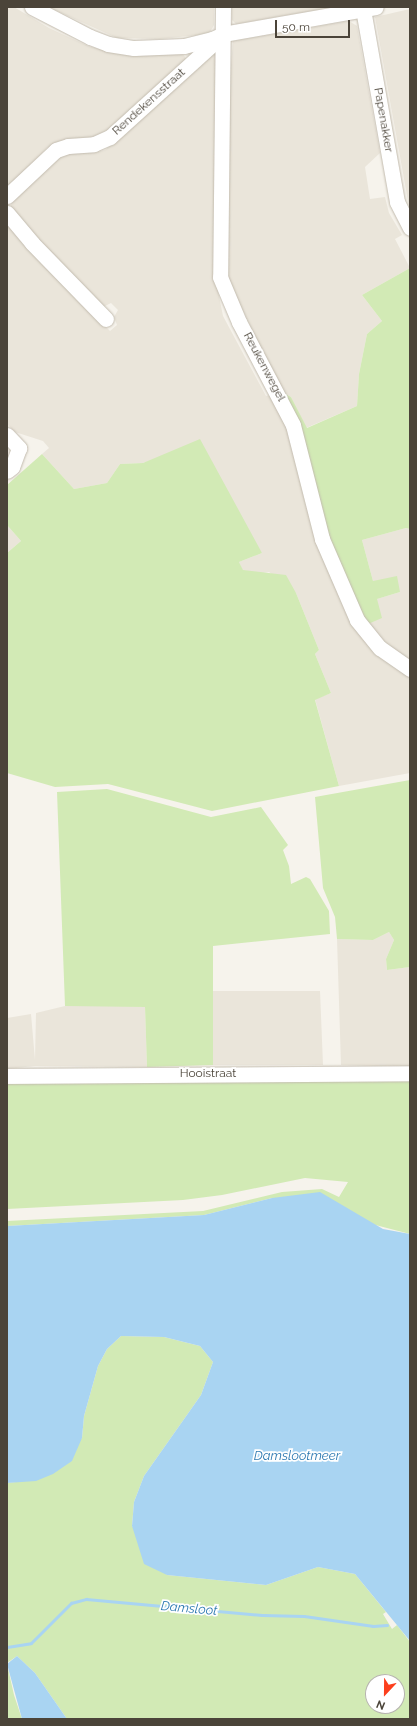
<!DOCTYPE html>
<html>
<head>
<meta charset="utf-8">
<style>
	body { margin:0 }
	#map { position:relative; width:417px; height:1726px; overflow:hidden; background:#f6f3ec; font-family:Raleway,sans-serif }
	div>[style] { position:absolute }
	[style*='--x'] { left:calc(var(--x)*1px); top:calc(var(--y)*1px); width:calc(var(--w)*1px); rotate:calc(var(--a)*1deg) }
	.residential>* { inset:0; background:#eae5da }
	.green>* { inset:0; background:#d2eab5 }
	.water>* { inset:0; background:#a9d4f2 }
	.stream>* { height:3px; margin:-1.5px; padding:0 1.5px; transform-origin:1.5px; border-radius:1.5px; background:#a9d4f2 }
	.roads { filter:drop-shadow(0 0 1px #c2bbae) drop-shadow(0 0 1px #c2bbae) }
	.minor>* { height:15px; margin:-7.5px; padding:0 7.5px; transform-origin:7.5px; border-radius:7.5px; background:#fff }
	span { translate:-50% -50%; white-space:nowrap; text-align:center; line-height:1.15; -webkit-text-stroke:3.5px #fff; paint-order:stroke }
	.street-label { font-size:12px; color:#4b4439 }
	.water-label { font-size:13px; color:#2e7ab2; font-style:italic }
	.frame { position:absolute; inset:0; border:8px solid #4b4439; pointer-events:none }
	.north { position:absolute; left:365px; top:1674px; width:40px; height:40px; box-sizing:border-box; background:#fff; border:1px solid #b7b4b0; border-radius:50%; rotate:202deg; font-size:11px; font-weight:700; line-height:16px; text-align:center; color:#4b4439 }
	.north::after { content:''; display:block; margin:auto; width:14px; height:18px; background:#fc3f1d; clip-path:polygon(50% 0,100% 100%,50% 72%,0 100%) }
	.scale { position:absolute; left:275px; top:20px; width:75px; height:18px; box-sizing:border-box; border:2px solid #4b4439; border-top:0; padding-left:5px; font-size:12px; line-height:14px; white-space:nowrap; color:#4b4439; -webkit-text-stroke:3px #fff; paint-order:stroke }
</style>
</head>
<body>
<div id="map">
	<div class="residential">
		<div style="clip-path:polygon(7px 7px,14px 7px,49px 28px,88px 46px,117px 54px,147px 55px,181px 51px,187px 60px,104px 135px,91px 139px,60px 141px,47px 148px,7px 188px)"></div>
		<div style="clip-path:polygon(48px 7px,214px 7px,214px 25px,210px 32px,198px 35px,160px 39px,117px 38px)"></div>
		<div style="clip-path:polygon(232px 7px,328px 7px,328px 8px,236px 24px,232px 20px)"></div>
		<div style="clip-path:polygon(410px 9px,410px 212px,375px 17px)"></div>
		<div style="clip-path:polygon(349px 21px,357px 26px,380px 153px,365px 167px,370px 199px,385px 197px,389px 213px,402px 235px,395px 239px,410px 268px,362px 295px,382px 321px,367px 334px,359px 374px,357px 406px,306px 428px,291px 397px,282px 392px,232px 288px,225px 279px,226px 88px,230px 77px,233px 41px)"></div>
		<div style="clip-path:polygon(219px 46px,215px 276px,223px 316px,266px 396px,274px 394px,284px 417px,343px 599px,410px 673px,410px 773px,339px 786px,315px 699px,331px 693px,315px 654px,319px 650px,296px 593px,269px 572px,257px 574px,243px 571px,239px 562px,262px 553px,157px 459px,143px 463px,120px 464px,107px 483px,74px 489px,42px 454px,49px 448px,43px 441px,15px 432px,7px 424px,7px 224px,110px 331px,117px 325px,114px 317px,118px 310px,111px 303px,103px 307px,10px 209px,12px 202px,41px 169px,66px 151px,93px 153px,105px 150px)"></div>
		<div style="clip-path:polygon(7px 525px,21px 541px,7px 553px)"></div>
		<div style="clip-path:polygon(406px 528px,410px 529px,410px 663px,387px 644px,368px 624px,377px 599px,400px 592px,373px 581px,362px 540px)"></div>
		<div style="clip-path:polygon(389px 932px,394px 940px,386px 959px,387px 970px,410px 967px,410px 1067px,341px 1065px,337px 939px,373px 940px)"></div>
		<div style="clip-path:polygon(213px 991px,320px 991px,323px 1065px,213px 1065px)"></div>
		<div style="clip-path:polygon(112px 1005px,145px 1007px,147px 1067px,35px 1066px,7px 1069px,7px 1018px,31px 1014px,35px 1060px,36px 1013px,65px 1006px)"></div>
	</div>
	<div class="green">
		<div style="clip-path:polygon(410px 268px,410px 529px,406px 528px,362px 540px,373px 581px,397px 576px,400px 592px,377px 599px,382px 618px,368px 624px,331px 550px,282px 392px,291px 397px,307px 428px,357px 406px,359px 374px,367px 334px,382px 321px,362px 295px)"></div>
		<div style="clip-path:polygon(200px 439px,262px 553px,239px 562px,243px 570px,286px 575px,296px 593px,319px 650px,315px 654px,331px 693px,315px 700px,339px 786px,212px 811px,108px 784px,55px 787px,7px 773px,7px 553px,21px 541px,7px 525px,7px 485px,42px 454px,74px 489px,107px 483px,120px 464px,143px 463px)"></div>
		<div style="clip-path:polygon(410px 780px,410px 967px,387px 970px,386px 959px,394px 940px,389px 932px,373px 940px,337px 939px,335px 917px,323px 888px,315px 797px)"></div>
		<div style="clip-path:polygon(107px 789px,211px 817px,261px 807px,288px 845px,283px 850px,289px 866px,291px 884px,306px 877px,310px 879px,329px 911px,330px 934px,213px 946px,213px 1065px,147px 1067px,145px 1007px,65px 1006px,57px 792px)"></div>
		<div style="clip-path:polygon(410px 1079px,410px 1234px,272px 1198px,204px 1215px,7px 1226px,7px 1221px,203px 1211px,282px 1192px,322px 1189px,339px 1197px,348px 1182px,305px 1178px,222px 1195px,183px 1200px,7px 1209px,7px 1080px)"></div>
		<div style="clip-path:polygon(evenodd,121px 1336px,164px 1337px,200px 1346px,213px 1362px,201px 1395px,144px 1476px,134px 1502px,132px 1526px,167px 1575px,266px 1585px,318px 1567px,355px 1574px,386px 1612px,383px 1614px,392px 1629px,397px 1625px,410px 1642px,410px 1719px,67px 1719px,35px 1673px,17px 1656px,7px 1663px,7px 1483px,16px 1482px,82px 1438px,84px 1416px,98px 1366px,107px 1349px,121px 1336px,373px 1682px,397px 1682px,397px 1706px,373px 1706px,373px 1682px)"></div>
		<div style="clip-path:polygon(7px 1664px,14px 1695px,22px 1719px,7px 1719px)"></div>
	</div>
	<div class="water">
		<div style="clip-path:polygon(320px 1192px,383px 1229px,410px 1234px,410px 1641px,355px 1574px,318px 1567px,266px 1585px,167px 1575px,144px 1564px,132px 1526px,134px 1502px,144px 1476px,201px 1395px,213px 1362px,200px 1346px,164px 1337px,121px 1336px,107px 1349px,98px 1366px,84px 1416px,82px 1438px,72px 1461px,53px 1474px,36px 1481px,7px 1483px,7px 1226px,204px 1215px,272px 1198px)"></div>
		<div style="clip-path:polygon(17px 1656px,35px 1673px,67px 1719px,22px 1719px,7px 1664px)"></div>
	</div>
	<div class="stream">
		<div style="--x:7;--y:1647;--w:24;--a:-9"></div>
		<div style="--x:31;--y:1643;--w:57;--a:-45"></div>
		<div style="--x:71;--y:1603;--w:16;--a:-15"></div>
		<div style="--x:86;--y:1599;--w:177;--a:5.2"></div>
		<div style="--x:262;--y:1615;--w:42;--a:1.4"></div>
		<div style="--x:304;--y:1616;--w:70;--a:8.2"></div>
		<div style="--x:373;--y:1626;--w:14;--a:-4"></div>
	</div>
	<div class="roads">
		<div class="minor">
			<div style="--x:32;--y:7;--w:65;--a:27.3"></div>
			<div style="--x:90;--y:37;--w:19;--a:21"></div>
			<div style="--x:108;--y:44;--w:26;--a:9"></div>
			<div style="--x:134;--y:48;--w:50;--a:-2.3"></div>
			<div style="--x:184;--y:46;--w:29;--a:-14"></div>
			<div style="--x:212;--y:39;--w:12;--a:-24"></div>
			<div style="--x:223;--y:34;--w:155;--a:-10"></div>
			<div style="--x:223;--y:7;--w:270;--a:90.6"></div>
			<div style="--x:220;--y:277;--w:49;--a:67.1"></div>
			<div style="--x:239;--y:322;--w:116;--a:62.3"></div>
			<div style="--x:293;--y:425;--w:118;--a:75.7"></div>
			<div style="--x:322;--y:539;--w:88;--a:66.6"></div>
			<div style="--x:357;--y:620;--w:36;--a:51"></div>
			<div style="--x:380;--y:648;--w:37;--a:35"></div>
			<div style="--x:363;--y:9;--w:196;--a:80"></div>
			<div style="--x:397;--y:202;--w:29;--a:63"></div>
			<div style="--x:7;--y:196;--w:67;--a:-43.2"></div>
			<div style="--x:56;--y:150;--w:13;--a:-18"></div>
			<div style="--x:68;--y:146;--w:26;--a:-4"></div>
			<div style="--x:94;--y:144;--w:17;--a:-24"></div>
			<div style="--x:110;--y:137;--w:146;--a:-42.2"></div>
			<div style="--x:7;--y:213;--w:39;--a:50"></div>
			<div style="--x:32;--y:243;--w:106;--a:45.8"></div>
			<div style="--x:7;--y:435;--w:18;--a:47"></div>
			<div style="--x:19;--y:448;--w:20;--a:110"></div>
			<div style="--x:12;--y:467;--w:6;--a:141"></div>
			<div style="--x:7;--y:1076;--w:403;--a:-0.4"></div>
		</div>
	</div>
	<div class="street-label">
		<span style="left:149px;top:102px;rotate:-42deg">Rendekensstraat</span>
		<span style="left:383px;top:120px;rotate:80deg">Papenakker</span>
		<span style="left:264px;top:367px;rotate:62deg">Reukenwegel</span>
		<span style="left:208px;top:1074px">Hooistraat</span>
	</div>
	<div class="water-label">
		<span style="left:297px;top:1456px">Damslootmeer</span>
		<span style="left:189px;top:1609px;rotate:5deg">Damsloot</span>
	</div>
	<div class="frame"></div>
	<div class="north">N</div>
	<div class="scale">50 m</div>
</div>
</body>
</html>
